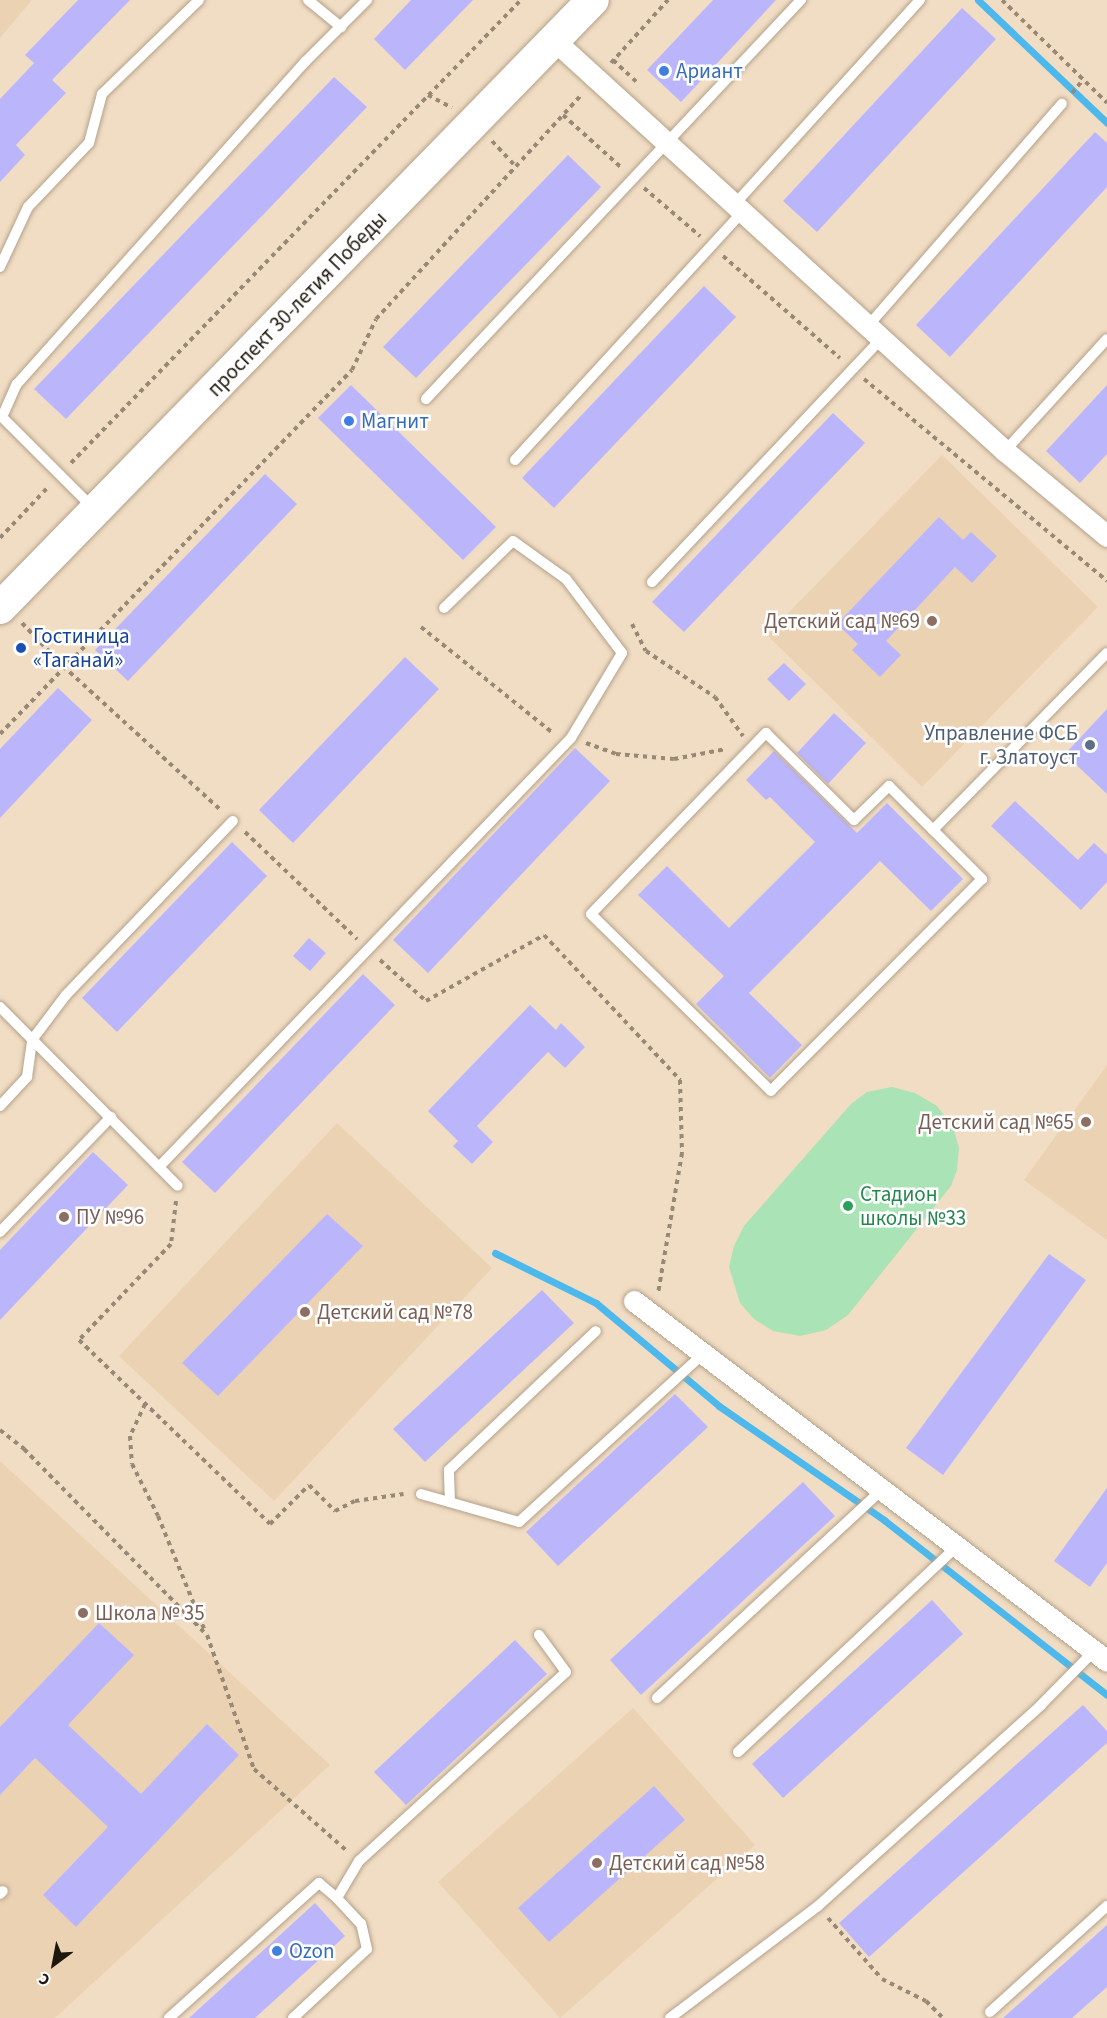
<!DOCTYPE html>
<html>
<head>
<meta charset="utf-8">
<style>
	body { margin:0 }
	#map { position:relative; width:1107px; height:2018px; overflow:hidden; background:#f1ddc4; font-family:"Source Sans 3",sans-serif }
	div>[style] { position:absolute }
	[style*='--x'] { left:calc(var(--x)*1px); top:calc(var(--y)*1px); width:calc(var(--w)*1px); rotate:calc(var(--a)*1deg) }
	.built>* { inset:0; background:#ebd2b3 }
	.green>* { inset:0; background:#a9e3b6 }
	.stream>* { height:7px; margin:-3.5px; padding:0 3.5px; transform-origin:3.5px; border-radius:3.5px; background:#4cb8eb }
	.building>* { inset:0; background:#bbb6fc }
	.path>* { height:4px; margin-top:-2px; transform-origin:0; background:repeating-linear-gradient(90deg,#978976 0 4.5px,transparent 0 9px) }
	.roads { filter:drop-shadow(0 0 2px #b4a18a) drop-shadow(0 0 2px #b4a18a) }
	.lane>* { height:10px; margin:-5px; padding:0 5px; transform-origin:5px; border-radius:5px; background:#fff }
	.street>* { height:21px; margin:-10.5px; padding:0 10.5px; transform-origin:10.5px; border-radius:10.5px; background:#fff }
	.primary>* { height:32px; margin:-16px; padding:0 16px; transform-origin:16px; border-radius:16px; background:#fff }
	.dots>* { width:16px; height:16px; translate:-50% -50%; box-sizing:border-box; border:3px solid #fff; border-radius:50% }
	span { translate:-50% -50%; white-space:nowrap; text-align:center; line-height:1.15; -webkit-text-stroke:5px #fff; paint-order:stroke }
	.shop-label { font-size:21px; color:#366cbe }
	.left { translate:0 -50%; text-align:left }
	.street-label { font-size:21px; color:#1e170e }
	.education-label { font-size:21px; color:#785e54 }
	.right { translate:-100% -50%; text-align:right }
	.transit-label { font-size:21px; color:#164399 }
	.service-label { font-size:21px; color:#4e5e75 }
	.leisure-label { font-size:21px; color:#27864d }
	.north { position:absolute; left:24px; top:1934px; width:60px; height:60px; -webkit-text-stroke:4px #fff; paint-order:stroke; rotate:212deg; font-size:16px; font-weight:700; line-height:24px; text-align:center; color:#1e170e }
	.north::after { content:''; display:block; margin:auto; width:21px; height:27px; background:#1e170e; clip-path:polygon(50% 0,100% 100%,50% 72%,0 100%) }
</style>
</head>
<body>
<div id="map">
	<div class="built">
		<div style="clip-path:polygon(0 0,32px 0,0 38px)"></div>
		<div style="clip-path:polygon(942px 455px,1098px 607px,922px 787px,767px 635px)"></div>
		<div style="clip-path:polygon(1107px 1065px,1107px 1240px,1024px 1180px)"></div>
		<div style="clip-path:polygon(337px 1123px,492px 1268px,274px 1501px,119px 1356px)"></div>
		<div style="clip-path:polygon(0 1461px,330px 1765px,55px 2018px,0 2018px)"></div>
		<div style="clip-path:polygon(633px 1708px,755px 1845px,560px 2018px,438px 1882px)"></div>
	</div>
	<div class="green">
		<div style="clip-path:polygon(892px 1087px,915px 1093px,937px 1106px,953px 1127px,959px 1148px,957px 1170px,951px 1186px,848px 1315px,826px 1330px,800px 1336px,773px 1331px,754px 1319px,740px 1303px,729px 1267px,734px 1246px,744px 1226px,851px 1104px,867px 1092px)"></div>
	</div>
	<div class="stream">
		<div style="--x:978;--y:0;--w:178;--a:43.6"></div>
		<div style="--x:495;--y:1253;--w:113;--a:26.3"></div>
		<div style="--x:596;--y:1303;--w:160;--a:39.9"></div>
		<div style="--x:719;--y:1406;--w:201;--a:34.6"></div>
		<div style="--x:884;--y:1520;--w:283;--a:38.1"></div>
	</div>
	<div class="building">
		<div style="clip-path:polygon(78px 0,130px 0,52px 80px,66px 93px,16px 145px,25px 155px,0 182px,0 99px,34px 63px,25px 55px)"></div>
		<div style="clip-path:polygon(411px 0,473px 0,405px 70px,374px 39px)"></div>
		<div style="clip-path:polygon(713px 0,776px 0,681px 102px,647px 70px)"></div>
		<div style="clip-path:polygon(962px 8px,996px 39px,817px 232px,783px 201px)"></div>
		<div style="clip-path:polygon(334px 77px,367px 107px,66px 419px,34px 389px)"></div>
		<div style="clip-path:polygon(1095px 132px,1107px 143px,1107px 187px,950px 357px,916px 325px)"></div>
		<div style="clip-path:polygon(568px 155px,601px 187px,416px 378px,383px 347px)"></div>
		<div style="clip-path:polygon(704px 286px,736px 317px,554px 508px,522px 478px)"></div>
		<div style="clip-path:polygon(351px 385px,496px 527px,463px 560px,318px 418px)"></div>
		<div style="clip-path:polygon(1107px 385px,1107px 454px,1080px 483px,1046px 451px)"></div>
		<div style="clip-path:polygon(833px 413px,865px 443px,684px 632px,652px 602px)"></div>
		<div style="clip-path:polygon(265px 474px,297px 504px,128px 681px,95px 650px)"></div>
		<div style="clip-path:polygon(939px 517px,963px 540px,971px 532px,997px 556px,972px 583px,955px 567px,886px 641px,901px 655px,880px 677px,852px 650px,858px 644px,837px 624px)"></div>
		<div style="clip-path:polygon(405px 657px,439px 689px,293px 843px,259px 810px)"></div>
		<div style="clip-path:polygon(784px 663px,806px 684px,789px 701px,767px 679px)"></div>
		<div style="clip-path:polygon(58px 688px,92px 720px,0 818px,0 749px)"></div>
		<div style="clip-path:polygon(1107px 709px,1107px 794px,1065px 754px)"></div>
		<div style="clip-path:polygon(834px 713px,866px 743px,828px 784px,797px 753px)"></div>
		<div style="clip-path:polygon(575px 748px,610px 781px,428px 973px,393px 940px)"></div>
		<div style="clip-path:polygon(774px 751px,857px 833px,887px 803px,963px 879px,931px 911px,880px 861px,749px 993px,802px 1045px,770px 1078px,696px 1004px,724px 976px,638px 895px,667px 866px,729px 928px,815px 842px,770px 797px,766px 800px,746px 780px)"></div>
		<div style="clip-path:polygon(1015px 801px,1078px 860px,1094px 843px,1107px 855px,1107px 882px,1081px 910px,991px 826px)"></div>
		<div style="clip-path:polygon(232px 842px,267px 876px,117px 1032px,82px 998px)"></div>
		<div style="clip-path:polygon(309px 938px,326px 953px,310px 971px,293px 956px)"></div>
		<div style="clip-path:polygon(363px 974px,395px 1005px,215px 1193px,182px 1162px)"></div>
		<div style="clip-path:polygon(530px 1005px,556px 1030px,561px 1023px,585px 1047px,565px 1068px,548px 1052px,477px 1126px,493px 1142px,472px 1164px,453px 1146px,458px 1141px,428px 1111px)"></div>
		<div style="clip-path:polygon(93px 1152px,128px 1185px,0 1320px,0 1250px)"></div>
		<div style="clip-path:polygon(327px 1214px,363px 1246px,218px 1396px,182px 1363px)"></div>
		<div style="clip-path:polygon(1049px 1254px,1086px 1280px,943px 1475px,906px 1448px)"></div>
		<div style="clip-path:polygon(542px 1290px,574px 1323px,425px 1462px,393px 1429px)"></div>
		<div style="clip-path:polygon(675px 1394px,708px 1427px,558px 1566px,526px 1532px)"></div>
		<div style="clip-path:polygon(803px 1482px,835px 1516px,641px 1695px,610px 1660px)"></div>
		<div style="clip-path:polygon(1107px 1488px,1107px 1563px,1090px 1587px,1054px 1561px)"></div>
		<div style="clip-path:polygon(932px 1600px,963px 1634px,783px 1798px,752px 1764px)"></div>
		<div style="clip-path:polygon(99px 1623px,134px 1655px,68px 1725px,141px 1794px,207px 1724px,239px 1755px,76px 1927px,43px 1895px,108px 1827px,35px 1758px,0 1795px,0 1727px)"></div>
		<div style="clip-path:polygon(515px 1640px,547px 1674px,406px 1805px,374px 1772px)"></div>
		<div style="clip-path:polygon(1083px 1705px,1107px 1731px,1107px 1743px,869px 1957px,839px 1923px)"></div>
		<div style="clip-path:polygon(654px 1786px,685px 1820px,549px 1942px,518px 1908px)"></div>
		<div style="clip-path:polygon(315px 1903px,345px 1936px,255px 2018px,189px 2018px)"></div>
		<div style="clip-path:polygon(1107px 1925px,1107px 1987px,1072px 2018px,1003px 2018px)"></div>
	</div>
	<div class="path">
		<div style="--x:1002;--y:0;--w:147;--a:44.4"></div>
		<div style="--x:613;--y:60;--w:35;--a:43"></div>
		<div style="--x:611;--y:63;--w:85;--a:-47.9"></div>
		<div style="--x:1072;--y:93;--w:17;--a:-50"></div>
		<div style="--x:428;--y:95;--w:27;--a:28"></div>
		<div style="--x:563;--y:115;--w:81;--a:42"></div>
		<div style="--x:492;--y:141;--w:35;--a:47"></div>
		<div style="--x:644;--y:188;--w:74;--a:40.6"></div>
		<div style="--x:723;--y:256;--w:155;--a:41.1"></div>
		<div style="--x:864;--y:379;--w:316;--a:39.7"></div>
		<div style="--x:71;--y:463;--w:646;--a:-45.82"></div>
		<div style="--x:0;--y:538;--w:71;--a:-46.7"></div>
		<div style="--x:22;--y:623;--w:59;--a:46.4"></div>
		<div style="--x:63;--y:666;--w:215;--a:42.4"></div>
		<div style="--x:632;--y:624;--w:30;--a:63"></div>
		<div style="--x:646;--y:651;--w:83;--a:33.7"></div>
		<div style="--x:715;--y:697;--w:48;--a:54.3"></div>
		<div style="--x:421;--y:627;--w:169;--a:38.8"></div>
		<div style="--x:0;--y:734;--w:506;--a:-45.96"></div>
		<div style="--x:352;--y:370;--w:56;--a:-64.8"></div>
		<div style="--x:376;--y:319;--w:306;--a:-47.5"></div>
		<div style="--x:586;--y:743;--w:32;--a:20"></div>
		<div style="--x:616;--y:754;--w:58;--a:4.9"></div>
		<div style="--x:674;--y:759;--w:53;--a:-10.9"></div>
		<div style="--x:245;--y:832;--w:155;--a:43.7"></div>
		<div style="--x:380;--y:960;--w:62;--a:41.7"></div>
		<div style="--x:426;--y:1001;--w:135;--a:-29.2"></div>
		<div style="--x:544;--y:935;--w:199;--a:46.8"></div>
		<div style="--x:680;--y:1080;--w:73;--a:88.4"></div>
		<div style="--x:682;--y:1153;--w:142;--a:99.7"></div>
		<div style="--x:176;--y:1201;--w:43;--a:96.6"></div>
		<div style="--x:171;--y:1244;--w:133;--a:133.8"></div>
		<div style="--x:79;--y:1340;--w:265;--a:43.9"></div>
		<div style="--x:270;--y:1524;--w:55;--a:-45"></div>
		<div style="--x:309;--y:1485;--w:37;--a:45"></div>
		<div style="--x:335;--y:1511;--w:22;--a:-27"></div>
		<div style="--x:355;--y:1501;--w:49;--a:-8.1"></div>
		<div style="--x:145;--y:1404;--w:35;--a:115"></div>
		<div style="--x:130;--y:1436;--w:28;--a:86"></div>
		<div style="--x:132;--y:1464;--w:58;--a:63.4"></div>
		<div style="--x:158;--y:1516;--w:124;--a:67.8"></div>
		<div style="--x:0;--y:1430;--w:31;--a:38"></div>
		<div style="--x:24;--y:1449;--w:261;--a:45.5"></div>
		<div style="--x:207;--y:1635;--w:142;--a:70.7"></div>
		<div style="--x:254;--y:1769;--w:124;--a:41.4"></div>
		<div style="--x:828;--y:1918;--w:81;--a:48.5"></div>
		<div style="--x:882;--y:1979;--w:49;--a:26.6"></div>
		<div style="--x:926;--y:2001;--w:24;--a:45"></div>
	</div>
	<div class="roads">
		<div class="lane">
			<div style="--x:308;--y:0;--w:43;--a:39.3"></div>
			<div style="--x:734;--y:205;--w:277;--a:-47.8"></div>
			<div style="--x:0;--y:267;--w:66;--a:-65"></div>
			<div style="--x:28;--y:207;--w:88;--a:-46.4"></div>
			<div style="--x:89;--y:143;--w:51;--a:-75.1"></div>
			<div style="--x:102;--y:94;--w:135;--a:-44.1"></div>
			<div style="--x:868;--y:326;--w:295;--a:-48.9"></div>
			<div style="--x:426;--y:399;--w:548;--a:-46.78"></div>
			<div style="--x:0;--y:415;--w:132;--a:45"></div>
			<div style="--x:2;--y:417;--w:36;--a:-66"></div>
			<div style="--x:17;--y:384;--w:432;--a:-48.2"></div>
			<div style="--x:305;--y:62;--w:88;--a:-45"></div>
			<div style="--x:1005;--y:451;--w:151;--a:-47.7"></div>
			<div style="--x:515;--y:460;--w:336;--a:-47.5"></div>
			<div style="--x:652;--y:582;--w:335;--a:-46.7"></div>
			<div style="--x:766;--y:733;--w:124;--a:44.7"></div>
			<div style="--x:854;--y:820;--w:49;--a:-44.2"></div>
			<div style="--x:889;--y:786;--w:132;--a:45"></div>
			<div style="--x:982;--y:879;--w:299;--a:134.9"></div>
			<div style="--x:771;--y:1091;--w:252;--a:-135.5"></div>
			<div style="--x:591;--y:914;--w:252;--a:-46"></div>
			<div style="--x:933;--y:830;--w:248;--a:-45.5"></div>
			<div style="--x:0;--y:1007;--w:252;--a:45.2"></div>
			<div style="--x:0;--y:1106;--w:40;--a:-47"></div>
			<div style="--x:27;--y:1077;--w:37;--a:-82"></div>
			<div style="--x:32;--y:1040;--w:56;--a:-52.9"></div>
			<div style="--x:66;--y:995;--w:241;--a:-46.2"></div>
			<div style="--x:159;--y:1167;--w:595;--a:-46.16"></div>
			<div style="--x:571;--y:738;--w:99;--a:-59"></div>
			<div style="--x:622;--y:653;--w:93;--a:-127.1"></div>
			<div style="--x:566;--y:579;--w:65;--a:-144.4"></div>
			<div style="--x:513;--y:541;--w:96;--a:135.8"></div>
			<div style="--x:0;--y:1232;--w:160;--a:-46"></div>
			<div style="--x:421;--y:1494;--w:102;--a:15.9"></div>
			<div style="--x:519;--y:1522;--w:252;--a:-42.4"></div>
			<div style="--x:450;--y:1502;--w:32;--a:-92"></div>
			<div style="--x:449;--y:1470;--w:202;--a:-43.4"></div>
			<div style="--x:657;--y:1698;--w:308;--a:-42.8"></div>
			<div style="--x:738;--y:1752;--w:301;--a:-43.2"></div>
			<div style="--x:0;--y:1894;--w:4;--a:-45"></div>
			<div style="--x:990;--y:2012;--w:158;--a:-42.2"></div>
			<div style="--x:169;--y:2018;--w:202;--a:-42"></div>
			<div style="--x:319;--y:1883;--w:23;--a:40"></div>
			<div style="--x:293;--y:2018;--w:101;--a:-43"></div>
			<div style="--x:367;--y:1949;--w:26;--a:-103"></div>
			<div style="--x:361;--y:1924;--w:35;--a:-133"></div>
			<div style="--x:337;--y:1898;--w:43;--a:-59.3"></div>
			<div style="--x:359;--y:1861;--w:280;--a:-42.4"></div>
			<div style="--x:566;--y:1672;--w:46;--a:-126.1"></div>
			<div style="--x:670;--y:2018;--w:186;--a:-37.1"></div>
			<div style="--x:818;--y:1906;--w:300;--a:-42"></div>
			<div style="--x:1041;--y:1705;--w:76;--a:-45.5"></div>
		</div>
		<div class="street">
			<div style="--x:555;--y:41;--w:609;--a:42.34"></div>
			<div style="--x:1005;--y:451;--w:133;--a:39.8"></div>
			<div style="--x:634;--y:1301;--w:594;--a:37.27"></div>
		</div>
		<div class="primary">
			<div style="--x:0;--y:608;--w:849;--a:-45.72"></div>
		</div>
	</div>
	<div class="dots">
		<div style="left:664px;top:71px;background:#3f7fe0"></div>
		<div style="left:349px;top:421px;background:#3f7fe0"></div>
		<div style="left:932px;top:621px;background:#8d6e63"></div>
		<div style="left:21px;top:648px;background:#1a4fb4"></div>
		<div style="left:1090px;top:745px;background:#5c6f8a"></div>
		<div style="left:1086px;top:1122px;background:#8d6e63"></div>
		<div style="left:848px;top:1206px;background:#2e9e5b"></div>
		<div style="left:64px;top:1217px;background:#8d6e63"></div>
		<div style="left:305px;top:1312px;background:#8d6e63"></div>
		<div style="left:83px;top:1613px;background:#8d6e63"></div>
		<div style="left:597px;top:1863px;background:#8d6e63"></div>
		<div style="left:277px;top:1951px;background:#3f7fe0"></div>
	</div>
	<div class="shop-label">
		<span class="left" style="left:676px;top:71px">Ариант</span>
		<span class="left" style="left:361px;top:421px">Магнит</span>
		<span class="left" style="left:289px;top:1951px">Ozon</span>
	</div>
	<div class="street-label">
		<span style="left:297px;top:304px;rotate:-46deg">проспект 30-летия Победы</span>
	</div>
	<div class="education-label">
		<span class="right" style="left:920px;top:621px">Детский сад №69</span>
		<span class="right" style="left:1074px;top:1122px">Детский сад №65</span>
		<span class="left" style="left:76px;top:1217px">ПУ №96</span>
		<span class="left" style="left:317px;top:1312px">Детский сад №78</span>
		<span class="left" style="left:95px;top:1613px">Школа № 35</span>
		<span class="left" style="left:609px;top:1863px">Детский сад №58</span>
	</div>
	<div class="transit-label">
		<span class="left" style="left:33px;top:648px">Гостиница<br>«Таганай»</span>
	</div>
	<div class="service-label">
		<span class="right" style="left:1078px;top:745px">Управление ФСБ<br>г. Златоуст</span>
	</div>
	<div class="leisure-label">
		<span class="left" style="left:860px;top:1206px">Стадион<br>школы №33</span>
	</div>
	<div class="north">С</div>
</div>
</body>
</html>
